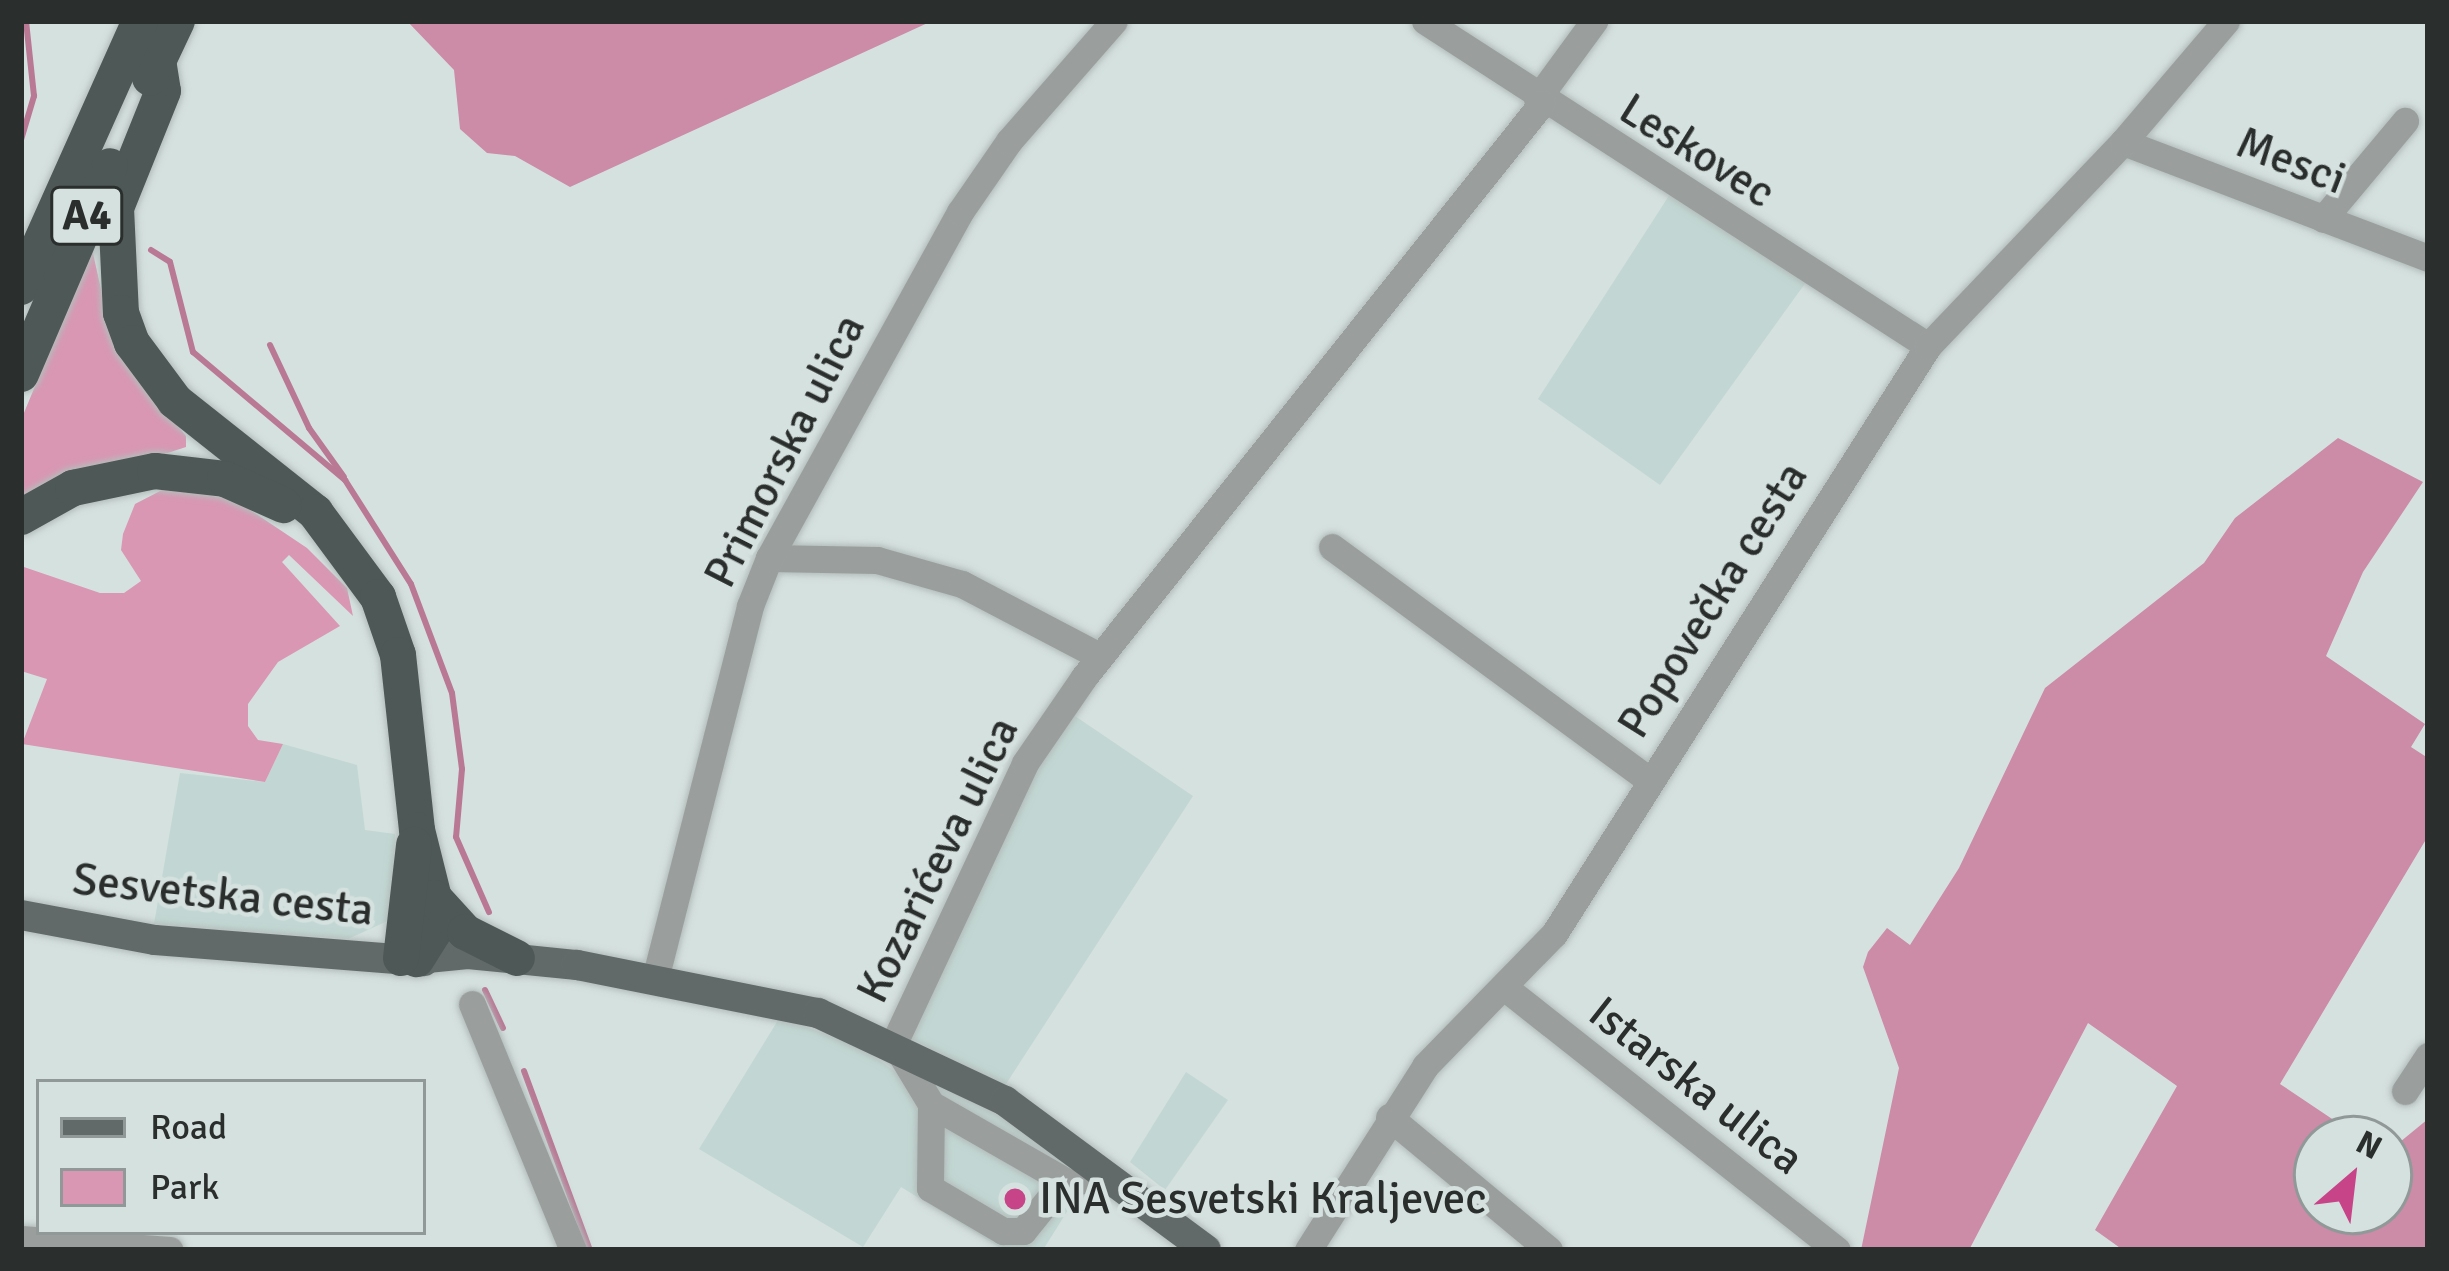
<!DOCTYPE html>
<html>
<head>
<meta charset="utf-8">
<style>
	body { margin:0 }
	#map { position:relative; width:2449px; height:1271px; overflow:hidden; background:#d5e1df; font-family:Signika,sans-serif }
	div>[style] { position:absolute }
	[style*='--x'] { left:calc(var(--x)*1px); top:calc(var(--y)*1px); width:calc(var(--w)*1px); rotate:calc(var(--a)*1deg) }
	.built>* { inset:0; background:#c2d7d3 }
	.green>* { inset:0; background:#d997b3 }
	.forest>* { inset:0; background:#cc8ba7 }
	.stream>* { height:6px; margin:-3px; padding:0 3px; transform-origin:3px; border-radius:3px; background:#b97995 }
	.roads { filter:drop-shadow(0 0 3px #b3bdbb) drop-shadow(0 0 3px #b3bdbb) }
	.minor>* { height:27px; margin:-13.5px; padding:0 13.5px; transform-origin:13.5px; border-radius:13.5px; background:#9a9f9e }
	.major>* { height:30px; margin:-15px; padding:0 15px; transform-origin:15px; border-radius:15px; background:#626a69 }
	.highway>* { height:36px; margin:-18px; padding:0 18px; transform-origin:18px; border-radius:18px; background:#4e5856 }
	.dots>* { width:33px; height:33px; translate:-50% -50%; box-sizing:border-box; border:6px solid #d5e1df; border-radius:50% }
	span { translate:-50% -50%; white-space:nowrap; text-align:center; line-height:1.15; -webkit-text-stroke:9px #d5e1df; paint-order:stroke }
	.shield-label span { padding:3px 9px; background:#d5e1df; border:3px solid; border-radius:9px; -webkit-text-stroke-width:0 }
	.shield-label { font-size:42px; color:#2a2e2d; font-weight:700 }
	.street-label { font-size:45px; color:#2a2e2d }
	.poi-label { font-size:45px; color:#2a2e2d }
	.left { translate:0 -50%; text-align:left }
	.frame { position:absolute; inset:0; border:24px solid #2a2e2d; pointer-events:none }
	.legend { position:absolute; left:36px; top:1079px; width:390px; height:156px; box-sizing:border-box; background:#d5e1df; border:3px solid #919998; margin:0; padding:15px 21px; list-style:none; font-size:36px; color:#2a2e2d }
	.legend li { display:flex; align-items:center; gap:24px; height:60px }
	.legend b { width:60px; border:3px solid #919998 }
	.north { position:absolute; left:2293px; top:1115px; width:120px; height:120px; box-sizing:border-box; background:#d5e1df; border:3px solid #919998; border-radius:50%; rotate:28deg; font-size:33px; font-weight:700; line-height:48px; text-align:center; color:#2a2e2d }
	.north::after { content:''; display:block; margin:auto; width:42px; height:54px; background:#c84489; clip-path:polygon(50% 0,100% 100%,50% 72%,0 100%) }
</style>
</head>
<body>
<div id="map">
	<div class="built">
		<div style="clip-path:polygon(1672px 191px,1809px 278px,1660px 485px,1538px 399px)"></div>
		<div style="clip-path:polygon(1075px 716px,1193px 796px,1004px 1087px,910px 1038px,1042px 753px)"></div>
		<div style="clip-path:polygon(283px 744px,357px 765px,365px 830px,395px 834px,392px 919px,348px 939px,154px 924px,180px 773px,265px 782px)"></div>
		<div style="clip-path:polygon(780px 1017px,864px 1049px,901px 1076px,913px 1057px,1076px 1163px,1081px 1189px,1043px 1250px,1004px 1250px,901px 1187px,863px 1247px,699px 1149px)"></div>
		<div style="clip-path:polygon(1186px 1072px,1228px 1100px,1165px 1190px,1130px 1162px)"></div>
	</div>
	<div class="green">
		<div style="clip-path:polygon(92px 249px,114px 347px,186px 436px,186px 447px,21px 501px,21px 420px)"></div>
		<div style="clip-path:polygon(164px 489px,234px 499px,307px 548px,347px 588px,353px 616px,289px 555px,282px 562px,340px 626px,278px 662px,248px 704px,248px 726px,258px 740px,283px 744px,265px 782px,22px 744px,47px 679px,21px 671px,21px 566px,100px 593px,124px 593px,141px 581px,121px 550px,123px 534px,135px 504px)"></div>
	</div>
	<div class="forest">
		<div style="clip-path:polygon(407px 21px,932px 21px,570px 187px,515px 156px,487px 153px,460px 129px,454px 70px)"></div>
		<div style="clip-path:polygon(2338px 438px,2423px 482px,2363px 572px,2326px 656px,2425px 724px,2411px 747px,2428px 758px,2428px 836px,2280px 1084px,2362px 1139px,2317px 1139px,2317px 1211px,2389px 1211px,2389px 1151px,2428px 1119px,2428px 1250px,2123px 1250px,2095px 1230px,2177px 1086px,2088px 1023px,1969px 1250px,1861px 1250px,1899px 1068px,1863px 967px,1868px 952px,1887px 928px,1910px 945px,1959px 868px,2045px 688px,2204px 563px,2235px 518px)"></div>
	</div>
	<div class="stream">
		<div style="--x:21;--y:140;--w:46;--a:-73.5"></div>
		<div style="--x:34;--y:96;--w:75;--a:-96.1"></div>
		<div style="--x:151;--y:250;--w:22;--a:32"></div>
		<div style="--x:170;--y:262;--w:93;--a:75.7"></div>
		<div style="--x:193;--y:352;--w:199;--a:40.1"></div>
		<div style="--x:345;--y:480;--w:123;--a:57.6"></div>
		<div style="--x:411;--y:584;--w:116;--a:69.4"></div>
		<div style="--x:452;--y:693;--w:77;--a:82.5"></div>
		<div style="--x:462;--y:769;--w:68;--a:95"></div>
		<div style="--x:456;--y:837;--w:82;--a:66.3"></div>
		<div style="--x:270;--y:345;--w:92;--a:64.8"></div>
		<div style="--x:309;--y:428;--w:60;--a:54.5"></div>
		<div style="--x:485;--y:990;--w:42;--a:64.7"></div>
		<div style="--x:524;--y:1071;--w:191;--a:69.8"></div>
	</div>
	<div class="roads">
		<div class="minor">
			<div style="--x:1425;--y:21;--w:599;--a:32.87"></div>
			<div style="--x:1537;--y:99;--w:97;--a:-53.8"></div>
			<div style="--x:2123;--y:142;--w:326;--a:20.8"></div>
			<div style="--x:2323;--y:219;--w:128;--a:-50.1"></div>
			<div style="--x:1332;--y:547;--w:395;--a:36.3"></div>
			<div style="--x:769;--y:558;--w:108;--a:1.1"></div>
			<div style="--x:877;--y:560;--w:88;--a:15.8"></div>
			<div style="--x:962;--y:584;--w:155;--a:27.7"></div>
			<div style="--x:655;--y:979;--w:385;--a:-75.7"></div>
			<div style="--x:750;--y:606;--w:52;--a:-68.4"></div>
			<div style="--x:769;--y:558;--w:395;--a:-61.1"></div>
			<div style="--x:960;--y:212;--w:86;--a:-55.4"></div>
			<div style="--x:1009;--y:141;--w:159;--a:-48.8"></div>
			<div style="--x:1504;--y:987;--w:424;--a:38.3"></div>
			<div style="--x:472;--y:1004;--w:266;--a:67.7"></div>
			<div style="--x:2405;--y:1091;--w:42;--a:-56.7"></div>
			<div style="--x:931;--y:1104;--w:84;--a:90.7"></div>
			<div style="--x:930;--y:1188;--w:85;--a:30.5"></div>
			<div style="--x:1003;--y:1231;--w:20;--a:0"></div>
			<div style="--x:1023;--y:1231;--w:54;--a:-51"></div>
			<div style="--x:1057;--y:1189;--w:27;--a:-20"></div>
			<div style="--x:1389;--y:1117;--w:208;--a:39.7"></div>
			<div style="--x:1067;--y:1182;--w:157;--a:-150.2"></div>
			<div style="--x:931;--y:1104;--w:71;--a:-121.2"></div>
			<div style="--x:894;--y:1043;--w:309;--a:-64.9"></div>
			<div style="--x:1025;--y:763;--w:104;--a:-55.5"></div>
			<div style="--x:1084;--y:677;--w:734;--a:-51.41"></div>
			<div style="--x:21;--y:1239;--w:149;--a:4.2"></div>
			<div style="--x:1308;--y:1250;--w:218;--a:-57.5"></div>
			<div style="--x:1425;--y:1066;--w:185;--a:-45.7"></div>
			<div style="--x:1554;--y:934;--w:697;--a:-57.54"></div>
			<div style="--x:1928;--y:346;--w:282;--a:-46.3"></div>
			<div style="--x:2123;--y:142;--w:159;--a:-49.6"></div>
		</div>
		<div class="major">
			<div style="--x:21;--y:915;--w:136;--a:10.6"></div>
			<div style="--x:155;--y:940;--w:270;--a:4.5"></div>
			<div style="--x:417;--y:959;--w:51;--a:-5.6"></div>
			<div style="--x:468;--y:954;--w:110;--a:5.8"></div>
			<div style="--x:577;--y:965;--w:246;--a:11.3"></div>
			<div style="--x:818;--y:1013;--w:207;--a:25.2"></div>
			<div style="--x:1005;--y:1101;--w:250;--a:36.5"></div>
		</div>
		<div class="highway">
			<div style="--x:158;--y:60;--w:31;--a:81"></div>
			<div style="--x:163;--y:91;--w:126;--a:111.9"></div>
			<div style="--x:116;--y:208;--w:105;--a:87.3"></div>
			<div style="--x:121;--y:313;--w:32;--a:70"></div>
			<div style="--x:132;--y:343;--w:72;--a:53.4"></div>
			<div style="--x:175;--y:401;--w:179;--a:38.4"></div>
			<div style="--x:315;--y:512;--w:106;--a:53.5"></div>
			<div style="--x:378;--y:597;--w:61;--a:71"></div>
			<div style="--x:398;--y:655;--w:176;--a:83.8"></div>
			<div style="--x:417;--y:830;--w:70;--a:76"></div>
			<div style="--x:434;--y:898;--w:35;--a:92"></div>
			<div style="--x:433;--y:933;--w:31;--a:122"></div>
			<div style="--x:150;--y:78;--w:63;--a:-64.7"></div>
			<div style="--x:21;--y:287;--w:291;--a:-65.9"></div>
			<div style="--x:21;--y:374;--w:226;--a:-66.8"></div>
			<div style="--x:21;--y:517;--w:60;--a:-29.1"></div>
			<div style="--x:73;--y:488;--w:84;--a:-11.7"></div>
			<div style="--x:155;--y:471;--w:70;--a:6.5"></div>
			<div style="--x:225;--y:479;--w:64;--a:24.1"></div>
			<div style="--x:434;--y:898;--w:46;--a:47.6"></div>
			<div style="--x:465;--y:932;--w:58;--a:26.6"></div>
			<div style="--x:401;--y:958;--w:114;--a:-83.4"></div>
		</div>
	</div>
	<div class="dots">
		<div style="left:1015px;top:1199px;background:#c84489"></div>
	</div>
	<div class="shield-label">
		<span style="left:87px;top:216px">A4</span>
	</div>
	<div class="street-label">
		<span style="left:1697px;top:151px;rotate:32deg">Leskovec</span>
		<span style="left:2291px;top:161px;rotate:21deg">Mesci</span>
		<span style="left:785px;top:451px;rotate:-63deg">Primorska ulica</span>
		<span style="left:1713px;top:600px;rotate:-58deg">Popovečka cesta</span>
		<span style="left:938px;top:860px;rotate:-64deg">Kozarićeva ulica</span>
		<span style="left:223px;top:895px;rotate:6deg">Sesvetska cesta</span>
		<span style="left:1696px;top:1086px;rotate:38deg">Istarska ulica</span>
	</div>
	<div class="poi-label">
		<span class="left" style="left:1039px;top:1199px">INA Sesvetski Kraljevec</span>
	</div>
	<div class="frame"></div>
	<ul class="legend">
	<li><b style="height:15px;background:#626a69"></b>Road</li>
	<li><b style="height:33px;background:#d997b3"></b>Park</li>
	</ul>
	<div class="north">N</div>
</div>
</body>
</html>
